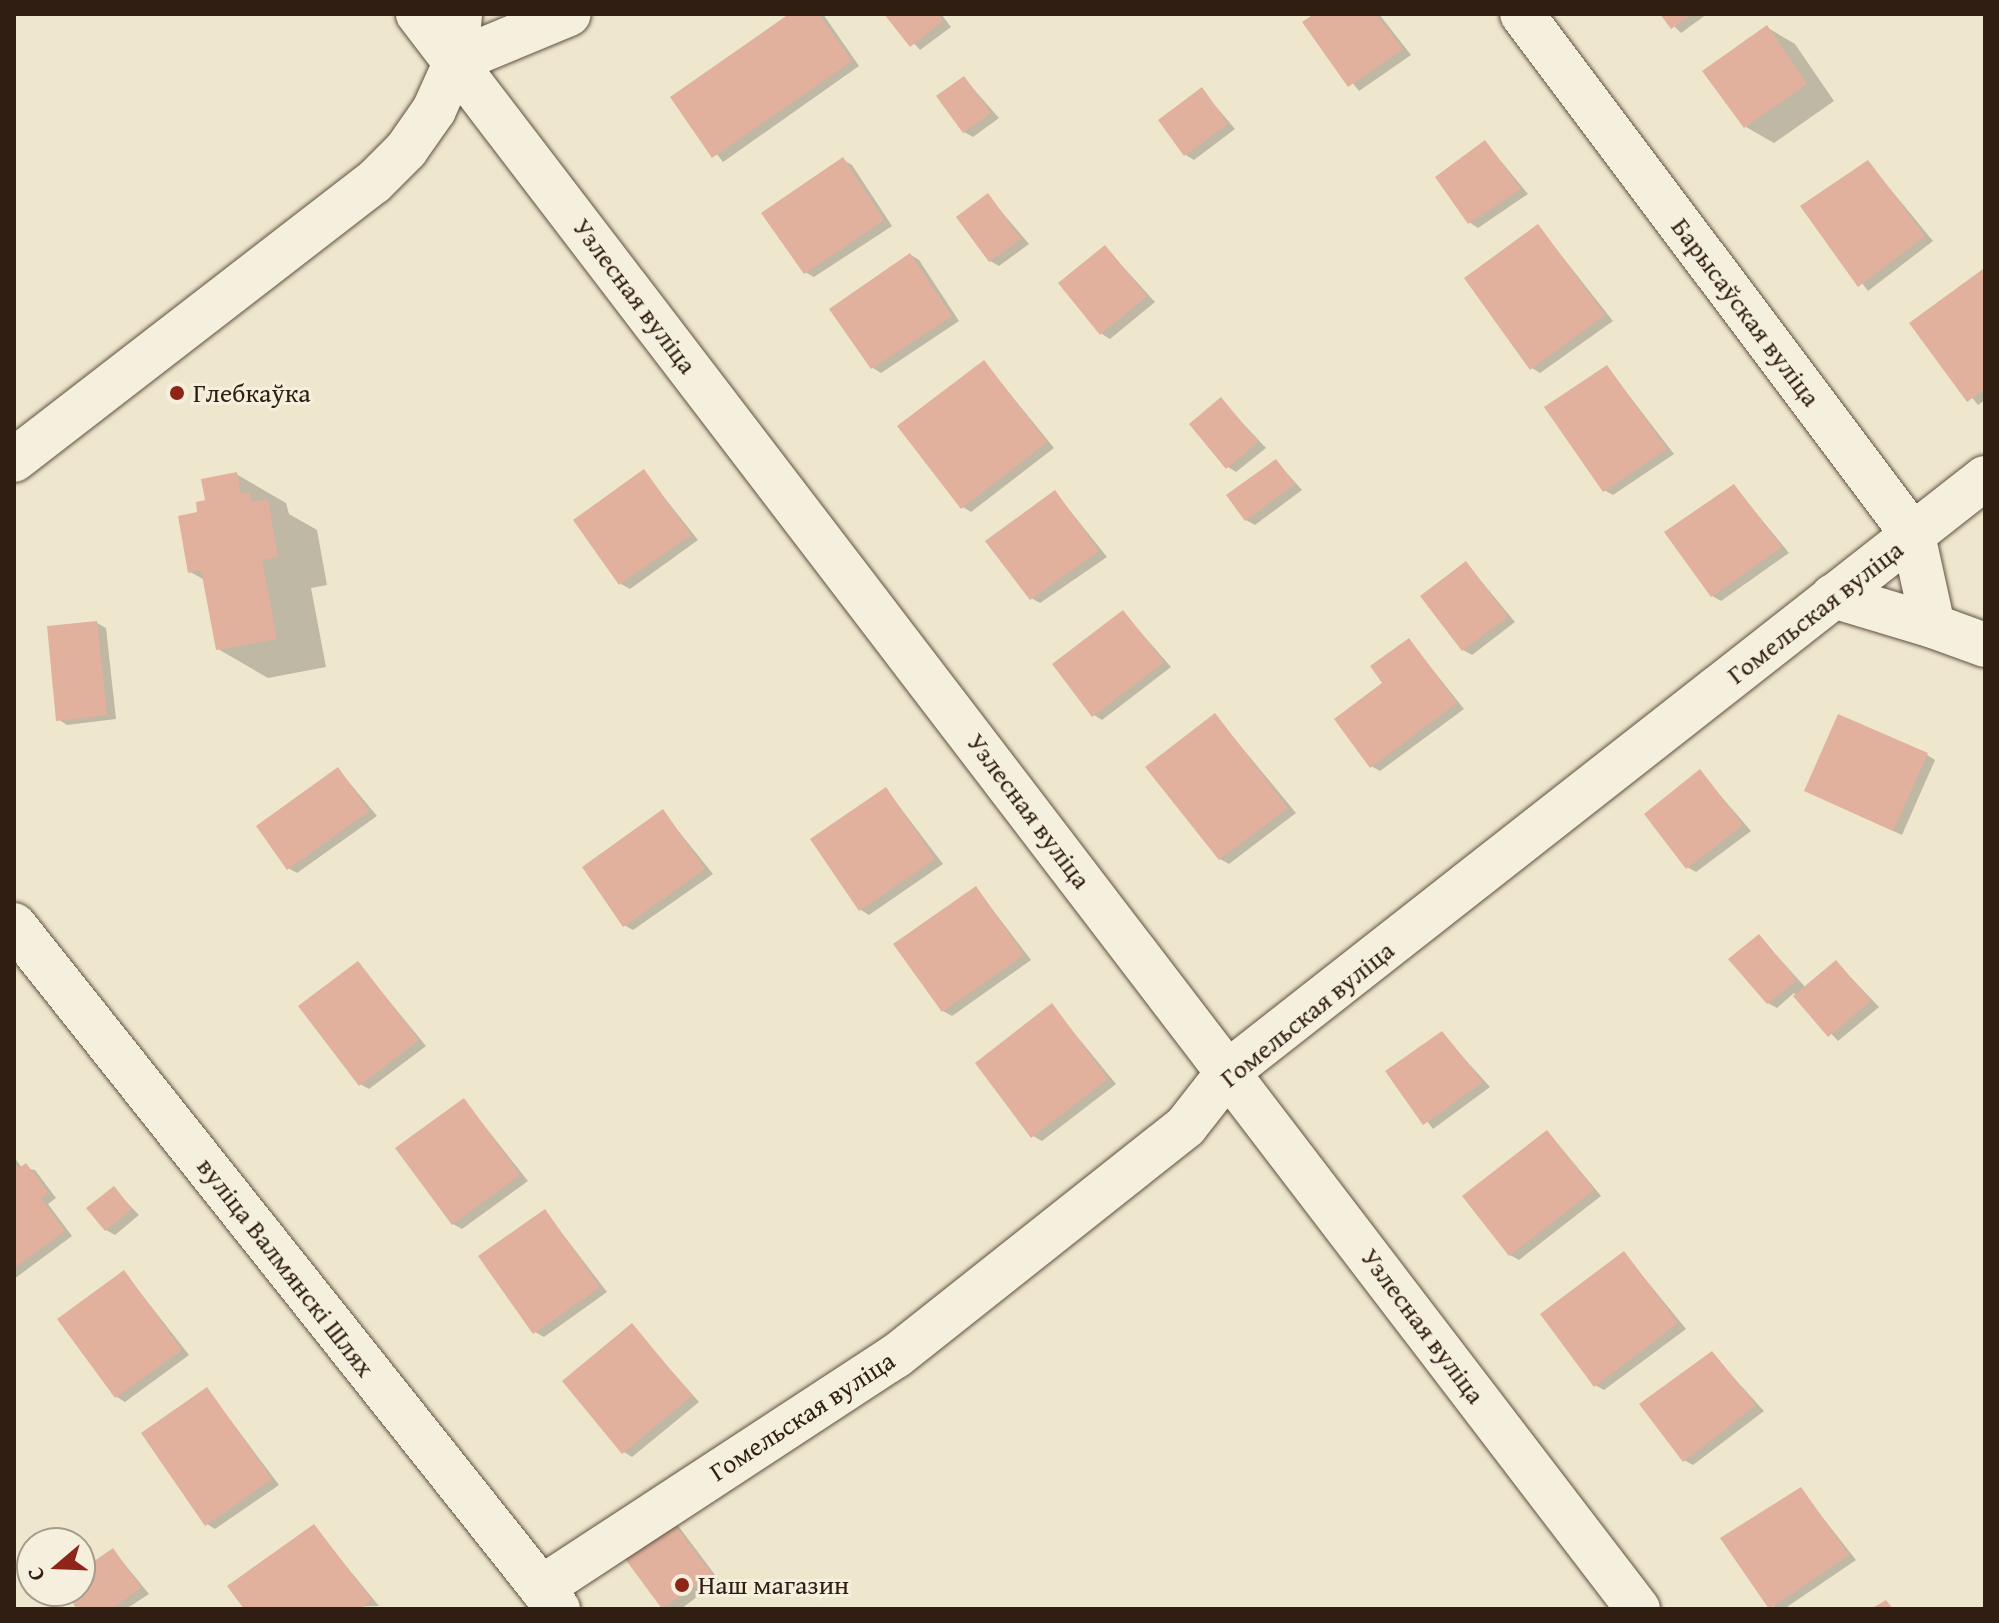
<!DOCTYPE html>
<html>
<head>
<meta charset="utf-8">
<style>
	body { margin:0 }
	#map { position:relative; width:1999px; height:1623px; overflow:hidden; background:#efe7cd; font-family:"Gentium Book Plus",serif }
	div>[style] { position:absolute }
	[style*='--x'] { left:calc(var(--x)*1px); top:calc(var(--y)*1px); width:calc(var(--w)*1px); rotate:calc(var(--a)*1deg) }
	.shadow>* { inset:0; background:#0003 }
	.building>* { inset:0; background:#e1b19e }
	.roads { filter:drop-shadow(0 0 2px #605041) drop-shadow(0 0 2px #605041) }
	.minor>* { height:44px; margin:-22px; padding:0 22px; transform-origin:22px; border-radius:22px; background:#f5efde }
	.secondary>* { height:44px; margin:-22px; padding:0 22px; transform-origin:22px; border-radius:22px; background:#f5efde }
	.dots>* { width:22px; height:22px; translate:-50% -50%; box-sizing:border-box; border:4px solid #f5efde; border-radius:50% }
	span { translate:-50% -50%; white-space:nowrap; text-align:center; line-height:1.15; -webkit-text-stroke:6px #f5efde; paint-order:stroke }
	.street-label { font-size:26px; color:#311e12 }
	.poi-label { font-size:26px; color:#311e12 }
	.left { translate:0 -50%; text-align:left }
	.frame { position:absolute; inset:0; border:16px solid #311e12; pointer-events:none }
	.north { position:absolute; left:16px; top:1527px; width:80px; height:80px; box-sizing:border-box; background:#f5efde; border:2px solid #a79b8c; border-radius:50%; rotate:251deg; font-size:22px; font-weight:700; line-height:32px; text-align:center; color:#311e12 }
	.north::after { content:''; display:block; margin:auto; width:28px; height:36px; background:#8f2418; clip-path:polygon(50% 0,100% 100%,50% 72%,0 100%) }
</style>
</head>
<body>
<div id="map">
	<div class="shadow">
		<div style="clip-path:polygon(792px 14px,823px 14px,859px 66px,723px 162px,673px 98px)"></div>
		<div style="clip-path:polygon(887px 14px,941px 14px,951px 27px,920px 50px)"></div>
		<div style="clip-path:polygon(1317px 14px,1379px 14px,1411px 55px,1359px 91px,1305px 23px)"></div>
		<div style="clip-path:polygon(1662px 14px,1707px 14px,1681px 33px)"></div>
		<div style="clip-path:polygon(1768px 28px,1795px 44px,1834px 101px,1774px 143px,1746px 127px)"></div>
		<div style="clip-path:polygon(964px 78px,999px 118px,973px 137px,964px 132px)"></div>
		<div style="clip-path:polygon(1202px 90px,1235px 129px,1194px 160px,1186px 155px)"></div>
		<div style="clip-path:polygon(1485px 142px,1528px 194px,1478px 228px,1469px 222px)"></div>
		<div style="clip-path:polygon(843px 160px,852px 165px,892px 226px,814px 277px,805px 272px)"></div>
		<div style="clip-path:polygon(1868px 162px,1933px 241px,1868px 291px,1803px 206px)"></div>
		<div style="clip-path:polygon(988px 196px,1029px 244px,999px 266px,990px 261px)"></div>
		<div style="clip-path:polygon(1538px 226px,1613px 321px,1540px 373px,1532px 368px)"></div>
		<div style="clip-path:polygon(1105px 247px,1155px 302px,1110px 339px,1102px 334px)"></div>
		<div style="clip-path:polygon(911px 255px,919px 260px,959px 321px,881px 373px,873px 368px)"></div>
		<div style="clip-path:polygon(1984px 271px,1985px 400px,1978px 405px,1911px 323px)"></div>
		<div style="clip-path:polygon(984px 362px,1054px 448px,971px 512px,963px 507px)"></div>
		<div style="clip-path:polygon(1607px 367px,1674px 454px,1613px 495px,1604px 490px)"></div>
		<div style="clip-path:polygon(1221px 400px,1266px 448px,1236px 472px,1228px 467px)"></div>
		<div style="clip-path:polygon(1276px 461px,1302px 490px,1255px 525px,1246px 520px)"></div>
		<div style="clip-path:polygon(644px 472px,698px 540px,630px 589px,621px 584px)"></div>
		<div style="clip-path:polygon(236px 474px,286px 503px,289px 514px,317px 530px,327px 585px,311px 588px,326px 667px,268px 678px,218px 649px,205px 580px,190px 572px,208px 502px)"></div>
		<div style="clip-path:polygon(1734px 486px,1789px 553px,1721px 601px,1712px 596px)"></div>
		<div style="clip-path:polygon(1055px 492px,1107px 557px,1040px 603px,1031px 598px)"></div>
		<div style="clip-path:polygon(1467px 564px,1515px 622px,1472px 655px,1463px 650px)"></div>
		<div style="clip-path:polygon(1123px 612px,1171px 667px,1102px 720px,1094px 715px)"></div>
		<div style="clip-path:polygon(97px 623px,106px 628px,116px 719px,67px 725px,58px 719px)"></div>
		<div style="clip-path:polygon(1409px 640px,1464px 709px,1380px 771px,1371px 766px,1384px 683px)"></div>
		<div style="clip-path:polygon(1215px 715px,1296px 813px,1229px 864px,1220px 859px)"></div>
		<div style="clip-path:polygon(1927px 755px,1935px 760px,1902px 835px,1815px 795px)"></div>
		<div style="clip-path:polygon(338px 769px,377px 816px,297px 873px,288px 868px)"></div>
		<div style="clip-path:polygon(1700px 772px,1751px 831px,1696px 872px,1687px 867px)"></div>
		<div style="clip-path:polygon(886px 789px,943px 864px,869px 915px,861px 910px)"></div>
		<div style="clip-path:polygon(663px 812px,713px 874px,633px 930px,624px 925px)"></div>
		<div style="clip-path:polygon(976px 888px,1031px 960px,952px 1016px,943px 1011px)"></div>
		<div style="clip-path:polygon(1759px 936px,1806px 988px,1836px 962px,1879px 1007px,1838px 1041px,1794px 993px,1777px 1008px,1768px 1003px)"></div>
		<div style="clip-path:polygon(358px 963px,426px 1046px,369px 1089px,360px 1084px)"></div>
		<div style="clip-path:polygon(1052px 1006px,1116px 1084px,1042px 1141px,1033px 1136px)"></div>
		<div style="clip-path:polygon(1442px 1034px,1490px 1087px,1433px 1129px,1388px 1071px)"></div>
		<div style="clip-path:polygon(464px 1100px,528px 1181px,462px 1229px,453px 1224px)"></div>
		<div style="clip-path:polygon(1548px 1132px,1601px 1196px,1519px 1260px,1510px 1255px)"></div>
		<div style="clip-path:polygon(14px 1157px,22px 1168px,35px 1170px,56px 1198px,48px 1204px,72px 1236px,14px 1279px)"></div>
		<div style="clip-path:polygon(114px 1189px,139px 1215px,115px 1235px,106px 1230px)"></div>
		<div style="clip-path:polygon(545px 1211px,607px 1292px,544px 1337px,535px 1332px)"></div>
		<div style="clip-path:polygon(1624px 1253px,1686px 1329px,1604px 1390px,1595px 1385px)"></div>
		<div style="clip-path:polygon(125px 1273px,189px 1355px,125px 1402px,117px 1397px)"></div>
		<div style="clip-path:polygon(632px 1326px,699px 1402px,632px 1457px,624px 1452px)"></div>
		<div style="clip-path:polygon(1712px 1354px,1764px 1411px,1693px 1465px,1684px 1460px)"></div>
		<div style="clip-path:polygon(207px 1389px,279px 1485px,215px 1529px,207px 1524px)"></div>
		<div style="clip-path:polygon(1801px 1490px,1856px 1560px,1784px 1609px,1773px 1609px)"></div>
		<div style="clip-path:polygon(676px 1523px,719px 1580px,681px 1609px,665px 1609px,622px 1552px)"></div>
		<div style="clip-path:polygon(314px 1527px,379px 1606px,246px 1609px)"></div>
		<div style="clip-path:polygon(113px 1550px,149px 1594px,126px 1609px,79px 1609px,67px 1591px,80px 1591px,80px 1573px)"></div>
	</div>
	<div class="building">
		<div style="clip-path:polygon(789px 14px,819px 14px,852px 61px,712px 158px,670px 97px)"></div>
		<div style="clip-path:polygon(884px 14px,938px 14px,943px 21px,910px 47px)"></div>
		<div style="clip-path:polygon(1314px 14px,1376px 14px,1403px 49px,1348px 87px,1302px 22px)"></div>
		<div style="clip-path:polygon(1660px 14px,1692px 14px,1671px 29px)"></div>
		<div style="clip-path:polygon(1767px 25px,1807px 84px,1744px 128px,1702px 71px)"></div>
		<div style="clip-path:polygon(964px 76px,991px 113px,963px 133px,936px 96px)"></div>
		<div style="clip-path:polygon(1202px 87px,1228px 124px,1184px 156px,1158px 120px)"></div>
		<div style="clip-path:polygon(1485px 140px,1521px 189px,1468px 224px,1435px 177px)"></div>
		<div style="clip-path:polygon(843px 157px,884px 220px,804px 274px,761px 213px)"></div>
		<div style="clip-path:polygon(1868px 160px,1925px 236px,1858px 287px,1800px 206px)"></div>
		<div style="clip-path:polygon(988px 193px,1021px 239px,989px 262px,956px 217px)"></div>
		<div style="clip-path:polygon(1538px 224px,1605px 315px,1530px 370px,1464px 278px)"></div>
		<div style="clip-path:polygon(1105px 245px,1147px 296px,1100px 335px,1058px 283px)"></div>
		<div style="clip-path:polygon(910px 253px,952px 316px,871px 369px,829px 309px)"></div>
		<div style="clip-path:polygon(1983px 269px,1985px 389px,1967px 402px,1909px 323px)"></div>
		<div style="clip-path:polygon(984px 360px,1047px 442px,961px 509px,897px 426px)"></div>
		<div style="clip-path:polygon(1607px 365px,1667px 449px,1603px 492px,1544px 407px)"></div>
		<div style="clip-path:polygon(1221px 397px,1258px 442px,1226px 469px,1189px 424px)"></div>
		<div style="clip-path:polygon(1276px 459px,1295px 484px,1245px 521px,1226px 495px)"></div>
		<div style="clip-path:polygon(644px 469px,691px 535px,619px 585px,573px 520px)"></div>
		<div style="clip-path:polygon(237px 472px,241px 494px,250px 492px,252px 502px,268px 499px,278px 557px,262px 560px,277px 639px,216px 650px,201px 570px,188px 573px,178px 516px,197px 512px,196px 502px,205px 500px,201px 479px)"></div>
		<div style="clip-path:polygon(1734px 484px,1782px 547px,1711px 597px,1664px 532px)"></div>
		<div style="clip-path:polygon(1055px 490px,1099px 551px,1030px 600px,985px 541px)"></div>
		<div style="clip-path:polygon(1466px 561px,1508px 617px,1462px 651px,1420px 596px)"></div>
		<div style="clip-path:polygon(1123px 610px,1164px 662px,1092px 717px,1052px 664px)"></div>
		<div style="clip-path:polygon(97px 621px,107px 715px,56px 721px,47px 626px)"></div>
		<div style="clip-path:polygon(1409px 638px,1457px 703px,1370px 768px,1334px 719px,1382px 683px,1370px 666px)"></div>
		<div style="clip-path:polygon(1215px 713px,1288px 808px,1219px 860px,1145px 767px)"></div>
		<div style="clip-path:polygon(1838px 714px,1928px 753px,1893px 831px,1804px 791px)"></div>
		<div style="clip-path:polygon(338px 767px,369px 811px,287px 870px,256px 826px)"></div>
		<div style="clip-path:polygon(1700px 769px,1743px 825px,1686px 869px,1644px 814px)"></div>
		<div style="clip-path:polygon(886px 787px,935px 859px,859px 911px,810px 839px)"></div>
		<div style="clip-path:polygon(663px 809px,705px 869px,623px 927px,582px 867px)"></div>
		<div style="clip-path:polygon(976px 886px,1024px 955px,942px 1012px,893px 944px)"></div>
		<div style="clip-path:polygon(1759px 934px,1797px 980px,1767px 1004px,1728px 959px)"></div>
		<div style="clip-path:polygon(1836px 960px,1871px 1001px,1828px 1037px,1793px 996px)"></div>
		<div style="clip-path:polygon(358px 961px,419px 1040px,359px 1086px,298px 1006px)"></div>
		<div style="clip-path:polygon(1052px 1003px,1108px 1079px,1031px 1138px,975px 1063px)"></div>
		<div style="clip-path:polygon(1442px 1031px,1483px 1082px,1423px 1125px,1385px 1071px)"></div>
		<div style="clip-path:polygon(464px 1098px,520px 1175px,452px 1225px,395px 1148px)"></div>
		<div style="clip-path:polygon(1547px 1130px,1594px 1190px,1509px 1256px,1462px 1196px)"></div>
		<div style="clip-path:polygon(14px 1162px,19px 1168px,26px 1163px,48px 1192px,41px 1198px,65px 1231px,14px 1268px)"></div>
		<div style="clip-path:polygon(114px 1186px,132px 1209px,105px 1231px,86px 1208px)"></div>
		<div style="clip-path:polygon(545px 1209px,600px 1287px,533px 1334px,478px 1256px)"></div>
		<div style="clip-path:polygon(1624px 1251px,1678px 1323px,1594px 1387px,1540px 1314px)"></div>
		<div style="clip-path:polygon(124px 1270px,182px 1350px,115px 1398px,57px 1319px)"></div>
		<div style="clip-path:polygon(632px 1323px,692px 1396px,622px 1454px,562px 1381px)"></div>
		<div style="clip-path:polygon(1712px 1351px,1756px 1405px,1683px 1462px,1639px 1404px)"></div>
		<div style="clip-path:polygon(207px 1387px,272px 1479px,205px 1526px,141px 1433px)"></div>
		<div style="clip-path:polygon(1801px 1487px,1849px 1555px,1769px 1609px,1720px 1538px)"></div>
		<div style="clip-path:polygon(667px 1515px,712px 1574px,662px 1609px,620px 1552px)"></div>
		<div style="clip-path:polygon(314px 1524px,372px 1600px,360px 1609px,244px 1609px,227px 1586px)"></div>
		<div style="clip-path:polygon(113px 1548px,141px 1588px,111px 1609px,77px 1609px,64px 1591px,80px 1591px,80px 1571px)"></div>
		<div style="clip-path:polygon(1886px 1600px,1893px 1609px,1871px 1609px)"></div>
	</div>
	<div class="roads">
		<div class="minor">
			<div style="--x:418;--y:14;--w:2008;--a:52.59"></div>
			<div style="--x:1522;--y:14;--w:651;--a:53.11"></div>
			<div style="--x:1913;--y:535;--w:93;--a:77.6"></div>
			<div style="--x:1933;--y:626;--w:55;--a:20.1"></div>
			<div style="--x:456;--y:61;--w:122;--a:-22.6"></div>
			<div style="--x:1833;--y:596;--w:104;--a:16.7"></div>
			<div style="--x:541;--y:1588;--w:424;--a:-33.2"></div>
			<div style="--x:896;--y:1356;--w:370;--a:-38.4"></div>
			<div style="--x:1186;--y:1126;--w:70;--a:-52"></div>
			<div style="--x:1229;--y:1071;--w:961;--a:-38.11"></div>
		</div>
		<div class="secondary">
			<div style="--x:14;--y:460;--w:453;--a:-37.7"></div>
			<div style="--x:373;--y:183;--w:47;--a:-45"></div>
			<div style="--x:406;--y:150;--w:49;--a:-55"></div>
			<div style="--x:434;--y:110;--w:54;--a:-65.8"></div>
			<div style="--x:456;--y:61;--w:47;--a:-85.1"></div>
			<div style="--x:14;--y:925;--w:874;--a:51.5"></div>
		</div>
	</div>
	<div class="dots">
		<div style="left:177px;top:393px;background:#8f2418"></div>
		<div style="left:682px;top:1585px;background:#8f2418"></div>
	</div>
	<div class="street-label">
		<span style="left:635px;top:296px;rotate:53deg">Узлесная вуліца</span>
		<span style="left:1746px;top:312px;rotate:53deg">Барысаўская вуліца</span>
		<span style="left:1815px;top:612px;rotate:-38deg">Гомельская вуліца</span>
		<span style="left:1029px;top:811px;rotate:53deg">Узлесная вуліца</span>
		<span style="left:1307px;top:1014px;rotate:-39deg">Гомельская вуліца</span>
		<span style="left:286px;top:1267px;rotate:52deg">вуліца Валмянскі Шлях</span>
		<span style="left:1423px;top:1326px;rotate:53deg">Узлесная вуліца</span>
		<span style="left:802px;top:1416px;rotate:-33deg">Гомельская вуліца</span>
	</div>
	<div class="poi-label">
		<span class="left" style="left:193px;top:393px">Глебкаўка</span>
		<span class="left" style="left:698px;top:1585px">Наш магазин</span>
	</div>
	<div class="frame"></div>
	<div class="north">С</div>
</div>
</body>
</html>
